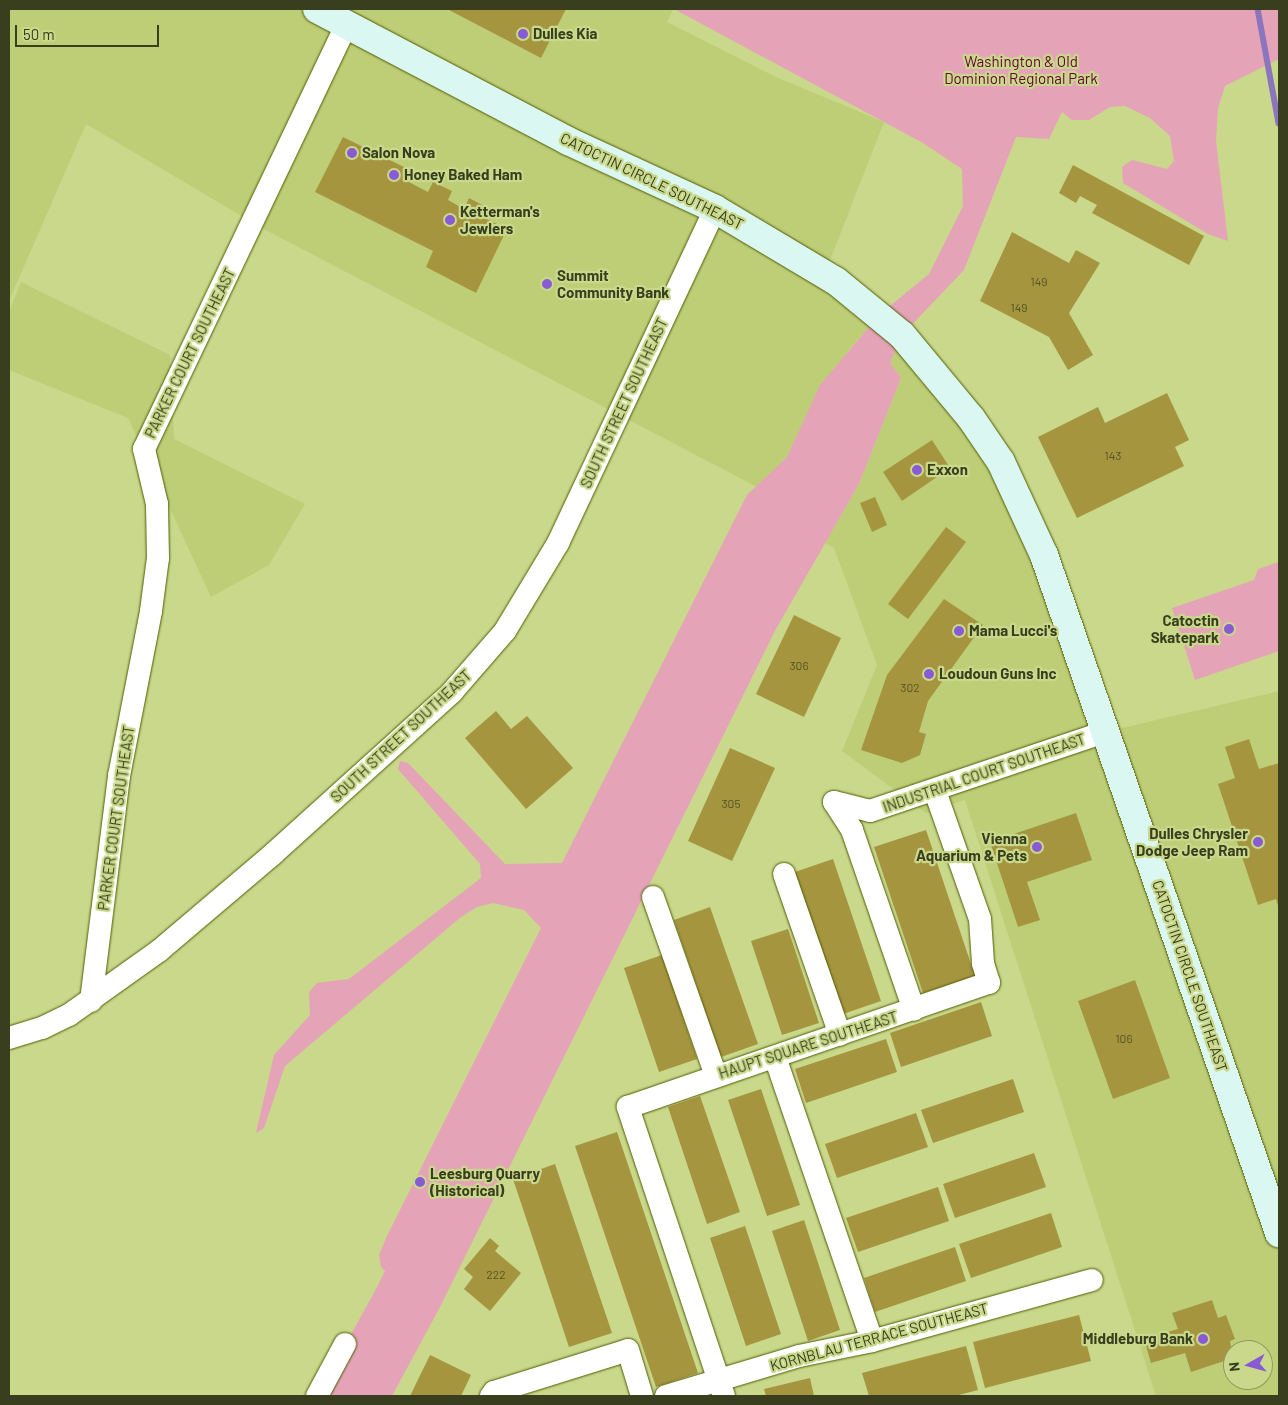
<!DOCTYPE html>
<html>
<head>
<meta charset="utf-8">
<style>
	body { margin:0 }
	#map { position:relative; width:1288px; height:1405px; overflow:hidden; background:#c9d88a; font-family:Barlow,sans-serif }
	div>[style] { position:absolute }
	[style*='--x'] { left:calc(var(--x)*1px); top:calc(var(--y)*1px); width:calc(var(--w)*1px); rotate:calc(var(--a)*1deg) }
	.built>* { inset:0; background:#bece77 }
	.green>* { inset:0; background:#e5a3b8 }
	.stream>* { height:5.5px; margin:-2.75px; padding:0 2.75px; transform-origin:2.75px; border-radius:2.75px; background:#8c75bd }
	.building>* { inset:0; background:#a6953f }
	.roads { filter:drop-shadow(0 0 1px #515c03) drop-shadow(0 0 1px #515c03) }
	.minor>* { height:22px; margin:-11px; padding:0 11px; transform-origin:11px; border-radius:11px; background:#fff }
	.secondary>* { height:28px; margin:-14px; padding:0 14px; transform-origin:14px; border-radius:14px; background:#dbf7f1 }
	.dots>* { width:14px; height:14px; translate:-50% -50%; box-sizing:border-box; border:2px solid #c9d88a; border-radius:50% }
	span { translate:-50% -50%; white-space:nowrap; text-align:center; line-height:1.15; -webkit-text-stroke:4.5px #c9d88a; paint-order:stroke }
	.number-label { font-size:12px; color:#545426 }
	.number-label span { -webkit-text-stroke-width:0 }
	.poi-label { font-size:15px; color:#383e1e; font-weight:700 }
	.left { translate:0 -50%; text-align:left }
	.right { translate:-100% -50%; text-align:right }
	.park-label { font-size:15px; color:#670036 }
	.street-label { font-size:15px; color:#383e1e }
	.frame { position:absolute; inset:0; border:10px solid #383e1e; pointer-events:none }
	.north { position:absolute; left:1223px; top:1340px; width:50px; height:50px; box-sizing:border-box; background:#c9d88a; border:1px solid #8f9a5f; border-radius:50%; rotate:263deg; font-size:14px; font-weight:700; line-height:20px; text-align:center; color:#383e1e }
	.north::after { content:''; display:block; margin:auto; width:18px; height:22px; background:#885ad3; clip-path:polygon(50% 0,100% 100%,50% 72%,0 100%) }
	.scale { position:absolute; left:15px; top:25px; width:144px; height:22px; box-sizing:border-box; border:2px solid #383e1e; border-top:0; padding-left:6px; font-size:15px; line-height:18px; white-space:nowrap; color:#383e1e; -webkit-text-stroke:4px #c9d88a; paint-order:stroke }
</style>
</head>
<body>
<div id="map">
	<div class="built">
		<div style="clip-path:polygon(9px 9px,673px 9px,667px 22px,776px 77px,884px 122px,825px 273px,879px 315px,848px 351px,788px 456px,757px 487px,262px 228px,86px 124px,9px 301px)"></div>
		<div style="clip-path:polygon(21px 282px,170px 355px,174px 439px,305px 504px,269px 565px,211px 597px,128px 418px,9px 370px,9px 312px)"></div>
		<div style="clip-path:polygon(evenodd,902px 335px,971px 418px,1105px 732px,1279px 691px,1279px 1396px,1156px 1396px,965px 800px,926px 813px,842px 751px,877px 665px,834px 548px,825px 543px,859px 484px,901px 378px,890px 363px,902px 335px,1233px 1350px,1263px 1350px,1263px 1380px,1233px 1380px,1233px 1350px)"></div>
	</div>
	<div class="green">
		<div style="clip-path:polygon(674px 9px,1279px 9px,1279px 59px,1225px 86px,1218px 108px,1216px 141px,1228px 241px,1208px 234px,1123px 183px,1122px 167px,1132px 160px,1167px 169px,1174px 161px,1170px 136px,1150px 118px,1125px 106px,1110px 107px,1089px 120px,1072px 120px,1062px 112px,1049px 139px,1016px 137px,964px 270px,902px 335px,890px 363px,901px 378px,859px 484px,776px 629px,440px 1307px,392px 1396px,317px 1396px,375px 1291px,385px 1271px,381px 1267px,379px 1255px,387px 1236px,541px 928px,524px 910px,493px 903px,477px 907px,461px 917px,285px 1066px,264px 1128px,256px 1133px,274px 1055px,310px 1015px,309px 992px,317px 983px,349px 979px,481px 878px,480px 864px,398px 769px,400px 761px,408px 763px,505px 864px,562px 863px,747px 495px,787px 457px,820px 385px,879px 315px,929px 274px,963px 206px,962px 169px,923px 143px)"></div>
		<div style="clip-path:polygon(1279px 562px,1279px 651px,1195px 680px,1172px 608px,1254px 580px,1258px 569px)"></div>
	</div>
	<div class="stream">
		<div style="--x:1258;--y:9;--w:116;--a:79.6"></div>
	</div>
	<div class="building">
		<div style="clip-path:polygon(447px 9px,566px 9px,541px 58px)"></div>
		<div style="clip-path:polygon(343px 137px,410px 170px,405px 180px,428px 192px,433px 182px,452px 191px,448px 200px,464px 209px,469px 198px,486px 207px,481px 216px,507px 229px,476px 293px,426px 267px,433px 251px,315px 192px)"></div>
		<div style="clip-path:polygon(1073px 165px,1204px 236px,1189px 265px,1092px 213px,1097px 205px,1080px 196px,1076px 203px,1059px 193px)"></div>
		<div style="clip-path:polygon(1012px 232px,1069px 263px,1076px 250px,1100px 263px,1069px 313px,1093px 355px,1068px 370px,1049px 337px,980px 301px)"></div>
		<div style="clip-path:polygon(1167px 393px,1189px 440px,1175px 447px,1184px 466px,1077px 518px,1038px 437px,1098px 407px,1105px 423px)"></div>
		<div style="clip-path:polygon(932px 440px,950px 468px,902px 501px,883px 472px)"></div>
		<div style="clip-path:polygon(875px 497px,887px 525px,872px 532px,860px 503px)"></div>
		<div style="clip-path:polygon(946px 527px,966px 542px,908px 619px,888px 604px)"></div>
		<div style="clip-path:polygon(944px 599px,983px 625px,928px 701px,919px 732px,926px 734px,920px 755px,902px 763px,861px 750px,887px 675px)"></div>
		<div style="clip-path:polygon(794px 615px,841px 638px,804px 717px,756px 694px)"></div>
		<div style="clip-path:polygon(496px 711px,511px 729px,527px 716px,573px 768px,526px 809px,465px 738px)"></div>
		<div style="clip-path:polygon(1249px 739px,1259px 769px,1279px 763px,1279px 909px,1276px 899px,1258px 905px,1218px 784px,1235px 778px,1225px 747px)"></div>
		<div style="clip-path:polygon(730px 748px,775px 768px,732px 861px,688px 841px)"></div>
		<div style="clip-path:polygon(1076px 813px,1092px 860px,1027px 882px,1040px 920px,1018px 927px,990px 842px)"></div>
		<div style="clip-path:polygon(926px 830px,975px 976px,923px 993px,874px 847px)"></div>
		<div style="clip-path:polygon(833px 859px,881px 1001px,843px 1014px,795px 872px)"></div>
		<div style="clip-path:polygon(710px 907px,758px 1044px,721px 1057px,674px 920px)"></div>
		<div style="clip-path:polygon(788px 929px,819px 1023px,782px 1035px,751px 941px)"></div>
		<div style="clip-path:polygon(662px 955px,697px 1059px,659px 1072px,624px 968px)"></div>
		<div style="clip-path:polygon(1135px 980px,1170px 1078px,1113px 1099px,1078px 1001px)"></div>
		<div style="clip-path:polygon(981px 1002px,992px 1036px,901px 1067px,890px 1033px)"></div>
		<div style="clip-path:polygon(886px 1039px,897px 1072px,806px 1103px,795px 1069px)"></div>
		<div style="clip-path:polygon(1013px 1079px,1024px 1112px,933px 1143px,921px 1110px)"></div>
		<div style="clip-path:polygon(761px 1089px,800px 1205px,767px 1216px,728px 1100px)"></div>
		<div style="clip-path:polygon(700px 1096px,740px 1212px,707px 1224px,668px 1107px)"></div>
		<div style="clip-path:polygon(916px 1113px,928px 1147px,837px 1178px,825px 1144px)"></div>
		<div style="clip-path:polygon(617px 1132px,698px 1373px,656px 1387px,575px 1146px)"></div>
		<div style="clip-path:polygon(1034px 1153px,1046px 1187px,955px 1218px,943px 1184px)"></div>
		<div style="clip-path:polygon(555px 1164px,612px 1333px,569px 1347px,513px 1179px)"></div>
		<div style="clip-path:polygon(938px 1187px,949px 1221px,858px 1252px,846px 1218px)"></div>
		<div style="clip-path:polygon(1051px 1213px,1062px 1247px,971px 1278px,959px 1244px)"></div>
		<div style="clip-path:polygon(804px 1220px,840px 1330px,808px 1341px,772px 1231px)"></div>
		<div style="clip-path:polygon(745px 1226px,781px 1334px,746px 1346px,710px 1238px)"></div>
		<div style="clip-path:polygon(490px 1238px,499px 1246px,495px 1251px,521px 1273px,490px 1311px,464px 1289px,473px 1277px,464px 1269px)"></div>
		<div style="clip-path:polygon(955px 1247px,966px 1281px,875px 1312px,864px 1278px)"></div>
		<div style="clip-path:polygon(1212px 1300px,1218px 1318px,1226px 1315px,1235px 1339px,1230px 1341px,1233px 1358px,1191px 1372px,1185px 1353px,1151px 1363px,1144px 1339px,1178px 1329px,1172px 1313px)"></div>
		<div style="clip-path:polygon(1079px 1315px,1091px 1361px,985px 1388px,973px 1342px)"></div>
		<div style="clip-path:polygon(966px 1346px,978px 1390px,955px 1396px,869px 1396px,862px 1373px)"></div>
		<div style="clip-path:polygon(430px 1355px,471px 1375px,461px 1396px,410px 1396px)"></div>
		<div style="clip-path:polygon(810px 1378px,814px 1396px,766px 1396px,764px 1389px)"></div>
	</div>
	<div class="roads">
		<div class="minor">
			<div style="--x:834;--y:802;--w:37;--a:14"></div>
			<div style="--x:870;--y:811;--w:248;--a:-18.6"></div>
			<div style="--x:834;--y:802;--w:33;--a:57"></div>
			<div style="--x:852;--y:830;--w:190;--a:71"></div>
			<div style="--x:784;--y:874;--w:170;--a:70.8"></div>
			<div style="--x:653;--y:897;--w:190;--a:70.6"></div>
			<div style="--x:91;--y:1001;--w:227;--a:-82.9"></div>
			<div style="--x:119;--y:776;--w:168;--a:-79"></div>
			<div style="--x:151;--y:611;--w:53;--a:-82.5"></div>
			<div style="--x:158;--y:558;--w:54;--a:-91.1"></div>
			<div style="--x:157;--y:504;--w:57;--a:-103.3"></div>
			<div style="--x:144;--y:449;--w:471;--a:-64.5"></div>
			<div style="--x:9;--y:1038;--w:34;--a:-17"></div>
			<div style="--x:42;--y:1028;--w:30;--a:-26"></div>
			<div style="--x:69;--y:1015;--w:112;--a:-35.5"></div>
			<div style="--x:160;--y:950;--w:148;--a:-40.3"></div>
			<div style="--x:273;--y:854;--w:241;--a:-42.1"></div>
			<div style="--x:452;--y:692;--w:81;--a:-49"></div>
			<div style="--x:505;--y:631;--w:103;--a:-58.9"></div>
			<div style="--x:558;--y:543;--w:369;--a:-64.8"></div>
			<div style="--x:775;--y:1057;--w:300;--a:71.1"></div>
			<div style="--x:317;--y:1396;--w:59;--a:-61.7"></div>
			<div style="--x:491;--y:1396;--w:5;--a:-53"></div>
			<div style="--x:494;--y:1392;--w:140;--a:-17.4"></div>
			<div style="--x:628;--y:1350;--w:48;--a:73.1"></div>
			<div style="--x:666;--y:1396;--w:139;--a:-16.7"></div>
			<div style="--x:799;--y:1356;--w:75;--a:-11.6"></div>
			<div style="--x:872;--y:1341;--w:228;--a:-15.5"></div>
			<div style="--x:724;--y:1396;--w:305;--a:-108.4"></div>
			<div style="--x:628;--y:1107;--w:382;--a:-19"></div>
			<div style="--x:989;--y:983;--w:21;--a:-107"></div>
			<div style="--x:983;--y:963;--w:44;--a:-93.9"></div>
			<div style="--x:980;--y:919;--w:136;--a:-109.4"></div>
		</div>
		<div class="secondary">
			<div style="--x:317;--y:9;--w:284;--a:27.7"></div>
			<div style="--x:568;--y:141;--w:162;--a:24.8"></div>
			<div style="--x:715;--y:209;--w:141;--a:30.8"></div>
			<div style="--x:836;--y:281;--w:85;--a:39.3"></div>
			<div style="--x:902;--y:335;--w:108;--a:50.3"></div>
			<div style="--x:971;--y:418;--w:53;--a:55.7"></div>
			<div style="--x:1001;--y:462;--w:102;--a:65.2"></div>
			<div style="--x:1044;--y:555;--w:718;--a:70.88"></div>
		</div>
	</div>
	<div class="dots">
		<div style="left:523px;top:34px;background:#885ad3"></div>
		<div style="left:352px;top:153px;background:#885ad3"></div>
		<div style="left:394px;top:175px;background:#885ad3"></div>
		<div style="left:450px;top:220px;background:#885ad3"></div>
		<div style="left:547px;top:284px;background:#885ad3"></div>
		<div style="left:917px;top:470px;background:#885ad3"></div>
		<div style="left:1229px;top:629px;background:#885ad3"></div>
		<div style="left:959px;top:631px;background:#885ad3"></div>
		<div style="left:929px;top:674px;background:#885ad3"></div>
		<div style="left:1258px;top:842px;background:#885ad3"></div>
		<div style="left:1037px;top:847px;background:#885ad3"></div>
		<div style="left:420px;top:1182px;background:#885ad3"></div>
		<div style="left:1203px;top:1339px;background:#885ad3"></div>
	</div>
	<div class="number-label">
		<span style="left:1039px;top:282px">149</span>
		<span style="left:1019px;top:308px">149</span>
		<span style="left:1113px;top:456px">143</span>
		<span style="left:799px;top:666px">306</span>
		<span style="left:910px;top:688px">302</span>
		<span style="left:731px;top:804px">305</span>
		<span style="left:1124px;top:1039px">106</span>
		<span style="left:496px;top:1275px">222</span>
	</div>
	<div class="poi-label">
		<span class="left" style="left:533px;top:34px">Dulles Kia</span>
		<span class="left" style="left:362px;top:153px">Salon Nova</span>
		<span class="left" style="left:404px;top:175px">Honey Baked Ham</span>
		<span class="left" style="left:460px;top:220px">Ketterman's<br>Jewlers</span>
		<span class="left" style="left:557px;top:284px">Summit<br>Community Bank</span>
		<span class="left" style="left:927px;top:470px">Exxon</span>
		<span class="right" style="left:1219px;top:629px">Catoctin<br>Skatepark</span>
		<span class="left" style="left:969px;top:631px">Mama Lucci's</span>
		<span class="left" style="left:939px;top:674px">Loudoun Guns Inc</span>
		<span class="right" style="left:1248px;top:842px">Dulles Chrysler<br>Dodge Jeep Ram</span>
		<span class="right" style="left:1027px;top:847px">Vienna<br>Aquarium &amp; Pets</span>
		<span class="left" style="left:430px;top:1182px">Leesburg Quarry<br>(Historical)</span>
		<span class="right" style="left:1193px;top:1339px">Middleburg Bank</span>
	</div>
	<div class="park-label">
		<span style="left:1021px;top:70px">Washington &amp; Old<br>Dominion Regional Park</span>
	</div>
	<div class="street-label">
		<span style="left:652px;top:181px;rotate:26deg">CATOCTIN CIRCLE SOUTHEAST</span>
		<span style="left:190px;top:353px;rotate:-64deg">PARKER COURT SOUTHEAST</span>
		<span style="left:624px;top:403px;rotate:-65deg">SOUTH STREET SOUTHEAST</span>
		<span style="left:401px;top:736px;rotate:-43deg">SOUTH STREET SOUTHEAST</span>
		<span style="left:984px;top:773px;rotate:-19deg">INDUSTRIAL COURT SOUTHEAST</span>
		<span style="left:116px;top:818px;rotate:-82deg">PARKER COURT SOUTHEAST</span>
		<span style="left:1190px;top:976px;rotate:71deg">CATOCTIN CIRCLE SOUTHEAST</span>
		<span style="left:808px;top:1045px;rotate:-18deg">HAUPT SQUARE SOUTHEAST</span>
		<span style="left:879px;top:1337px;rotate:-15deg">KORNBLAU TERRACE SOUTHEAST</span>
	</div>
	<div class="frame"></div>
	<div class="north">N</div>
	<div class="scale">50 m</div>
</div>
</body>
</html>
